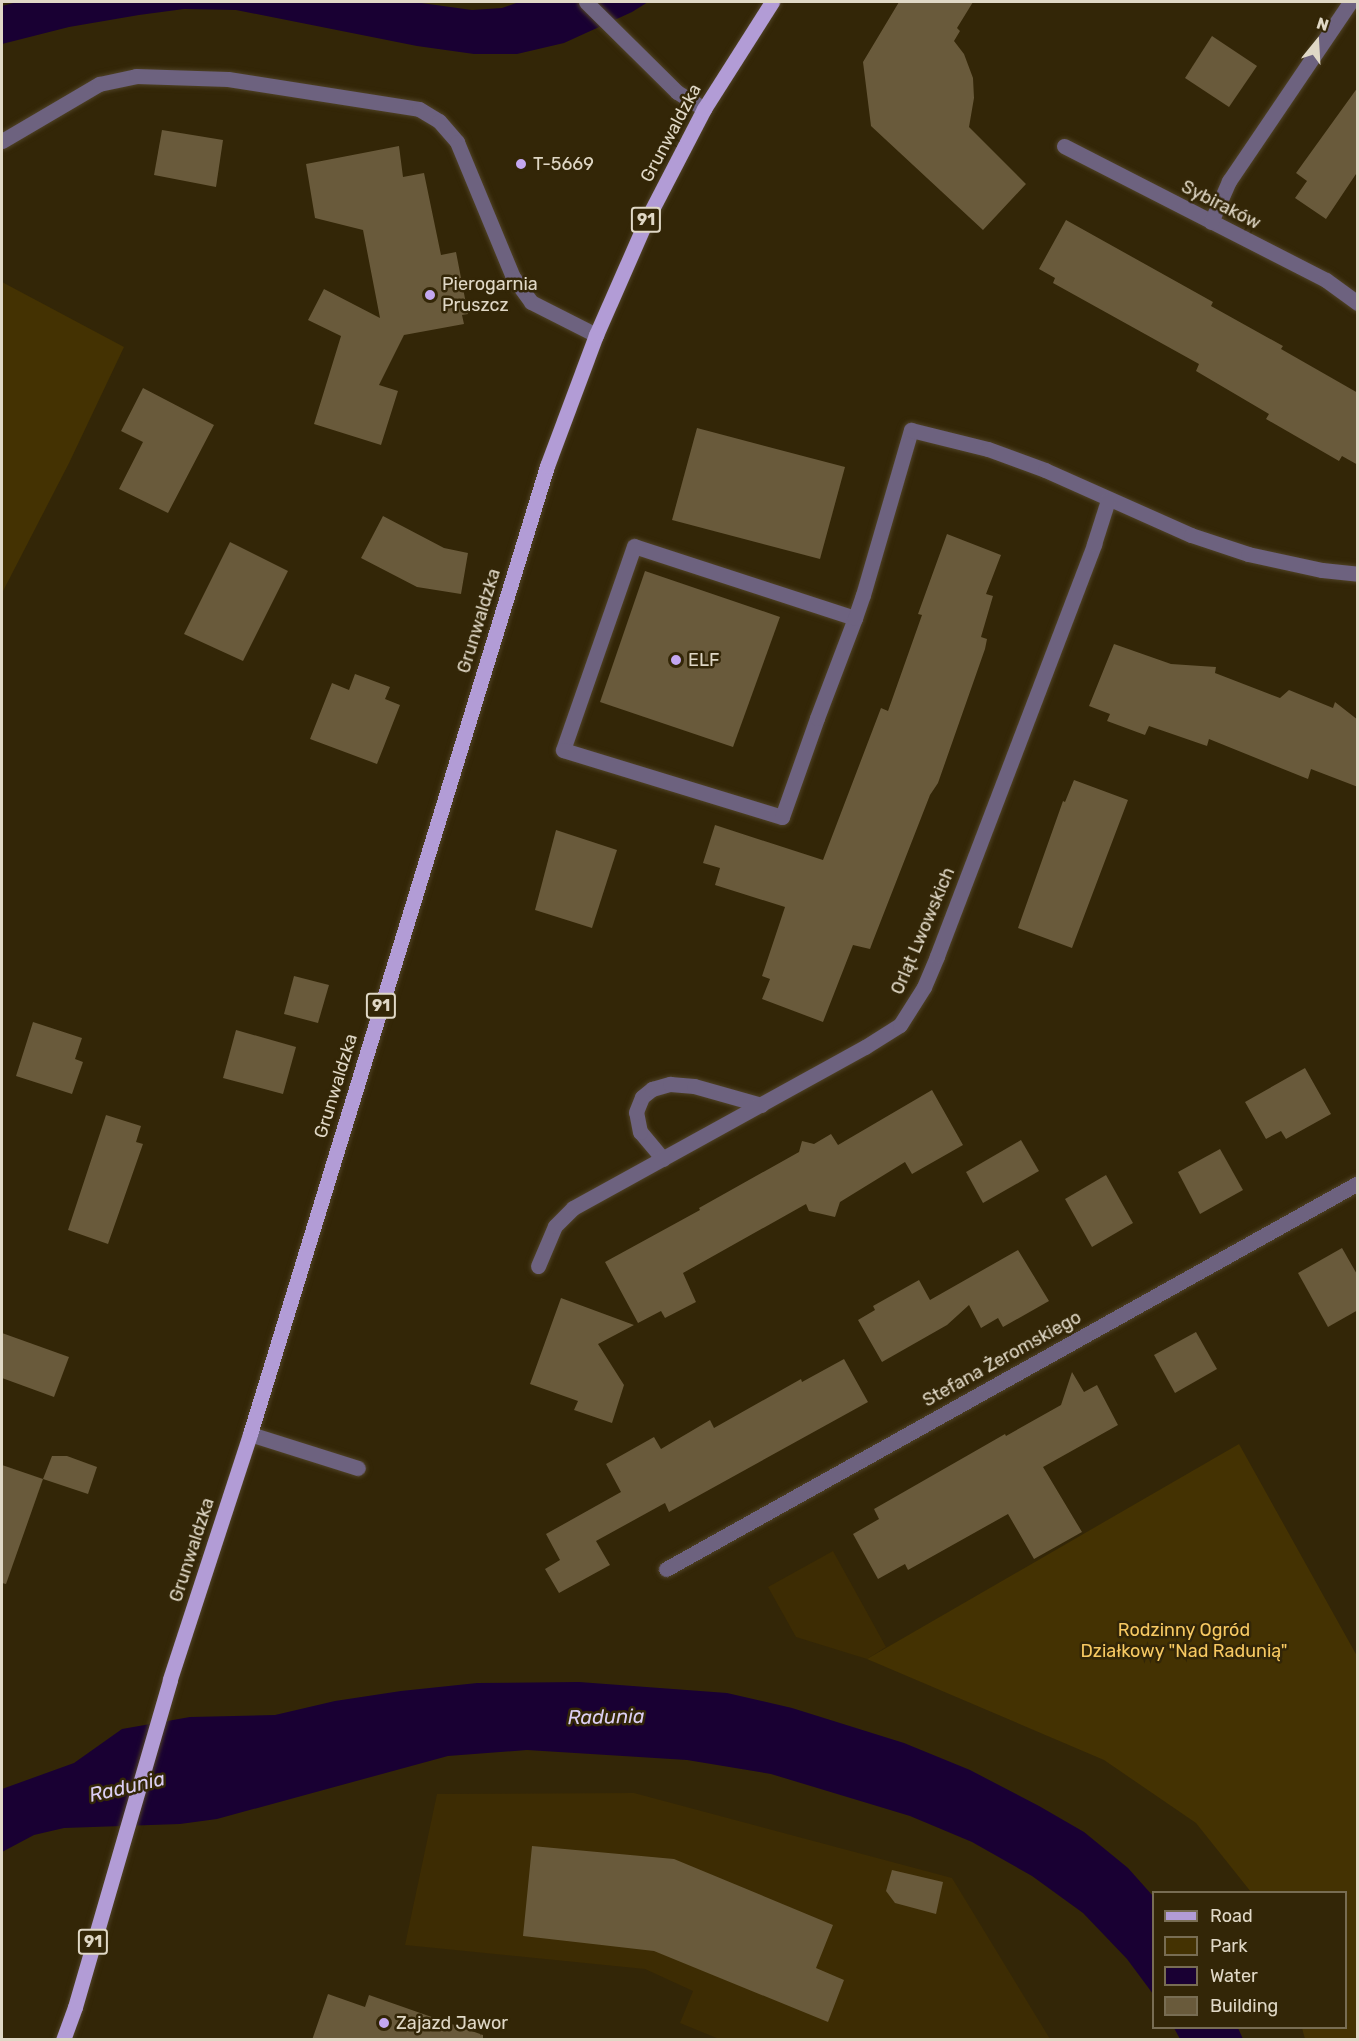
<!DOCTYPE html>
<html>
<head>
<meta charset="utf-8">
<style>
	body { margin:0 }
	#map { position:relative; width:1359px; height:2041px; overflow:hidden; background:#332607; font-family:Rubik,sans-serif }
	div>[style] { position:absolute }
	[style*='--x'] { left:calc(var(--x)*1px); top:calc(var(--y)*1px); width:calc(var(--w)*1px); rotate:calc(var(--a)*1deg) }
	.built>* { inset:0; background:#3d2c03 }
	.green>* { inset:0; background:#443202 }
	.water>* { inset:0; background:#190033 }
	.building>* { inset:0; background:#695a3b }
	.roads { filter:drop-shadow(0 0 2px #4f4226) drop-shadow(0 0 2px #4f4226) }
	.minor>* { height:15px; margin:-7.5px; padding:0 7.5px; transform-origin:7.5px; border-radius:7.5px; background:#6d627f }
	.major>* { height:15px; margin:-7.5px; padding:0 7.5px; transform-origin:7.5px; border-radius:7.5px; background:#b29cd6 }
	.dots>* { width:16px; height:16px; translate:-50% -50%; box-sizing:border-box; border:3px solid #332607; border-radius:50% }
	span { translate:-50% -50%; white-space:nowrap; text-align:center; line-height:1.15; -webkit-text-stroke:5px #332607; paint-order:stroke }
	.shield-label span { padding:2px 4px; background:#332607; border:2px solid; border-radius:4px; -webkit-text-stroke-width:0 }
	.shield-label { font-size:16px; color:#e0d8c6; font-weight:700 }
	.street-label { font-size:18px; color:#e0d8c6 }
	.poi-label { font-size:18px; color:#e0d8c6 }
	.left { translate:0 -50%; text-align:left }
	.park-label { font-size:18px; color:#f7c962 }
	.water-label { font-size:20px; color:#dbcef3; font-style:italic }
	.frame { position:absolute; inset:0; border:3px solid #e0d8c6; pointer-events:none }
	.legend { position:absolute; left:1152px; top:1891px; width:195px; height:138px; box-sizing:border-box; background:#332607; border:2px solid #786d53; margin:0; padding:8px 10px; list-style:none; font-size:18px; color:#e0d8c6 }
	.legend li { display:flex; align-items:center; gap:12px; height:30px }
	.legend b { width:30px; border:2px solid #786d53 }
	.north { position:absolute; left:1287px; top:12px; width:60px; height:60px; -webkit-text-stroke:4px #332607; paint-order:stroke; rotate:18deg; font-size:16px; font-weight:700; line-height:24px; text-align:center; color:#e0d8c6 }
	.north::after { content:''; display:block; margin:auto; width:21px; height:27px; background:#e0d8c6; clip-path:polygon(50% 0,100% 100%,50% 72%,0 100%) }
</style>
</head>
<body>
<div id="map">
	<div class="built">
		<div style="clip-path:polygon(833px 1551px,886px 1647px,867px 1659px,796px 1637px,768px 1587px)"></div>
		<div style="clip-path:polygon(634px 1793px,952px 1878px,1050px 2039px,719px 2039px,680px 2023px,693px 1991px,645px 1969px,405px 1945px,437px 1794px)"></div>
	</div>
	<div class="green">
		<div style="clip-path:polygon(2px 282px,124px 347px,69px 463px,2px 593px)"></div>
		<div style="clip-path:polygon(1239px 1444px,1357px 1656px,1357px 2039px,1305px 2039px,1302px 2028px,1346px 2028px,1346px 1892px,1251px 1892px,1196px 1823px,1104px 1760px,867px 1659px)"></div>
	</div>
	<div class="water">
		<div style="clip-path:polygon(17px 2px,414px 2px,472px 10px,502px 8px,519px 2px,648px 2px,632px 12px,564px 43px,517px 54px,474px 54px,417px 46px,236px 10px,184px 9px,139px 15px,69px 27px,2px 44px,2px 6px)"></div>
		<div style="clip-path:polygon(579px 1682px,727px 1693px,792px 1708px,904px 1743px,970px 1770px,1039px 1806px,1084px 1832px,1128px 1868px,1153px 1896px,1153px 1994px,1127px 1959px,1083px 1913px,1032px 1876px,972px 1842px,910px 1816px,771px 1774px,687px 1760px,527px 1750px,448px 1756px,217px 1819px,180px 1824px,64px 1828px,34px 1835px,2px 1852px,2px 1789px,74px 1763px,122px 1729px,190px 1717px,275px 1715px,335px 1701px,401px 1691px,477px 1683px)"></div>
		<div style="clip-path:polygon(1174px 2028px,1238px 2028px,1243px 2039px,1180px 2039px)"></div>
	</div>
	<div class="building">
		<div style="clip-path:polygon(899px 2px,973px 2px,957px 28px,960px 31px,954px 41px,964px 54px,973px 78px,974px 98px,969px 127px,1026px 184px,983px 230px,871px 126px,863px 62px)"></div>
		<div style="clip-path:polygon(1212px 36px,1257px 66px,1229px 107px,1185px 78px)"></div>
		<div style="clip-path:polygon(1358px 87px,1358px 171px,1326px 219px,1295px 198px,1307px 181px,1296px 173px)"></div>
		<div style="clip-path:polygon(162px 130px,223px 140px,216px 187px,154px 175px)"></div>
		<div style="clip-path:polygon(399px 146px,403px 177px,424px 173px,441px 255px,456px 252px,468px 314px,462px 315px,464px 324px,404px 335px,379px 385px,398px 391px,381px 445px,314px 424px,341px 336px,308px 320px,324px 289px,380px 318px,363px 230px,315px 218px,306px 164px)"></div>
		<div style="clip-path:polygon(1066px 220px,1213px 302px,1211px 306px,1283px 346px,1281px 349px,1358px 393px,1358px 465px,1342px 456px,1339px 461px,1266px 419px,1269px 414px,1196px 371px,1199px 364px,1053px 283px,1055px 278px,1039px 269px)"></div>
		<div style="clip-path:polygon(143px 388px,214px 425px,168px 513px,119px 489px,143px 442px,121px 431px)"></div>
		<div style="clip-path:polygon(697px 428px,845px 467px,820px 559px,672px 520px)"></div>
		<div style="clip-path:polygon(383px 516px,444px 548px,468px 553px,461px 594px,417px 587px,361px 558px)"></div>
		<div style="clip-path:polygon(947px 534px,1001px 555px,986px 594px,993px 596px,981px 637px,987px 639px,985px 649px,938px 783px,930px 795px,873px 941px,870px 949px,853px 945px,823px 1022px,762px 999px,770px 979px,762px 976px,785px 907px,715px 885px,720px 868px,703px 863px,715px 825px,823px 860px,881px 708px,888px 711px,922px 615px,918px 614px)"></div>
		<div style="clip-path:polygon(230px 542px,288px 571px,243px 661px,184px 634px)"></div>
		<div style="clip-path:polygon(645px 571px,780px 617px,733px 747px,600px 702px)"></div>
		<div style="clip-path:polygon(1114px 644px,1171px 664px,1216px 667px,1215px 673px,1280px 698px,1289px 690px,1333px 708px,1335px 702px,1358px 720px,1358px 787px,1311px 769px,1308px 779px,1209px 739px,1207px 746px,1149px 726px,1145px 735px,1107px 721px,1110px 714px,1089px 706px)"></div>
		<div style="clip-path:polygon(355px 674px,390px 687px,385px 699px,400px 705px,377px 764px,310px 739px,332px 683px,349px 690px)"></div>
		<div style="clip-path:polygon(1074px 780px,1128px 800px,1072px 948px,1018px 928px,1063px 801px,1065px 802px)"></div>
		<div style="clip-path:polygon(556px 830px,617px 850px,592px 928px,535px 910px)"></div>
		<div style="clip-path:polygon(294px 976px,329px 985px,318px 1023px,284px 1014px)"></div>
		<div style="clip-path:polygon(33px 1022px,82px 1038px,75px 1059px,83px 1062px,72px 1094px,16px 1076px)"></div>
		<div style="clip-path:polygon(236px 1030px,296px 1047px,283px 1094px,223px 1078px)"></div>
		<div style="clip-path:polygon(1305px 1068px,1331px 1114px,1286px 1139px,1281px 1131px,1266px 1139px,1245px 1102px)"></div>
		<div style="clip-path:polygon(932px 1090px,963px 1145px,912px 1174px,905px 1162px,840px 1202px,835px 1217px,809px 1211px,806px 1204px,683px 1273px,696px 1302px,665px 1318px,661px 1311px,638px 1323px,605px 1262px,700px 1210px,699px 1208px,799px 1152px,802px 1141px,814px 1144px,831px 1134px,838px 1145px)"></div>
		<div style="clip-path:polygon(106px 1115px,141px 1126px,136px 1142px,143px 1144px,108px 1244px,68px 1230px)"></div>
		<div style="clip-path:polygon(1021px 1140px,1039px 1171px,983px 1203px,966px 1172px)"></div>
		<div style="clip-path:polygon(1220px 1149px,1243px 1190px,1200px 1214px,1178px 1172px)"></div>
		<div style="clip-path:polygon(1106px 1175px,1133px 1223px,1092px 1247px,1065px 1199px)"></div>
		<div style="clip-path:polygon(1342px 1248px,1358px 1276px,1358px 1310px,1328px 1327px,1298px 1273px)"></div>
		<div style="clip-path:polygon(1018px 1250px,1049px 1301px,1003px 1327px,998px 1318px,981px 1328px,969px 1305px,947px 1325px,882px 1362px,858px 1320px,875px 1310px,873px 1306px,919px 1280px,930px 1300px)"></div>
		<div style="clip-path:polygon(561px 1298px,634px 1325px,598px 1344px,624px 1385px,612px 1423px,574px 1410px,578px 1401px,530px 1384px)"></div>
		<div style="clip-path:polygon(1196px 1332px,1217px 1369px,1175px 1393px,1154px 1355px)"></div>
		<div style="clip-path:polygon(2px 1333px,69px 1357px,54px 1397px,2px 1378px)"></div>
		<div style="clip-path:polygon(844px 1359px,868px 1402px,669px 1512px,665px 1503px,596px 1541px,610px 1565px,559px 1593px,545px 1569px,560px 1560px,546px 1534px,621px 1492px,606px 1464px,654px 1437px,661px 1449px,710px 1420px,714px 1428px,801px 1379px,802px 1382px)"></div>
		<div style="clip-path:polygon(1072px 1372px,1084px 1392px,1097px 1385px,1118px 1425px,1043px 1467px,1082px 1532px,1034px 1559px,1008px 1514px,908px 1570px,905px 1564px,878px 1579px,853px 1534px,879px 1519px,874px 1509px,1005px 1434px,1006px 1436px,1061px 1405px)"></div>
		<div style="clip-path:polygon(52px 1456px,67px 1456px,97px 1467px,88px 1494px,43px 1479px)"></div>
		<div style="clip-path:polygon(2px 1465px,43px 1479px,6px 1584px,2px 1583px)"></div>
		<div style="clip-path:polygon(532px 1846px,674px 1859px,833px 1925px,816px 1968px,844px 1980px,828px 2022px,654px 1951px,523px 1936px)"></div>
		<div style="clip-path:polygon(892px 1870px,943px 1882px,936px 1914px,895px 1903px,886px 1891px)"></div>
		<div style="clip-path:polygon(328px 1994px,365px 2007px,369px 1995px,483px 2035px,483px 2040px,312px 2040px)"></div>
	</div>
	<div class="roads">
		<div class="minor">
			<div style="--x:586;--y:2;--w:128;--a:44.7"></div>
			<div style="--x:677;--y:92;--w:32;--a:32"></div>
			<div style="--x:2;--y:141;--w:113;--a:-30.4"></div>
			<div style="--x:99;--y:84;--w:38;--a:-12"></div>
			<div style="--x:136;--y:76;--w:92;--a:1.9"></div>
			<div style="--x:228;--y:79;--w:193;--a:8.9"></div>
			<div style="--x:419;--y:109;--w:23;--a:31"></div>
			<div style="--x:439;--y:121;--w:28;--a:49"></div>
			<div style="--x:457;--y:142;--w:146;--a:67.5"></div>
			<div style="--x:513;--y:277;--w:31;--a:54"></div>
			<div style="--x:531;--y:302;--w:73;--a:26.9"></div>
			<div style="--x:1064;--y:146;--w:294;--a:27.1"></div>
			<div style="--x:1326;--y:280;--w:39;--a:36"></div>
			<div style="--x:1211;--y:222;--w:45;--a:-66.3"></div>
			<div style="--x:1229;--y:181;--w:216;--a:-55.9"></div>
			<div style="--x:855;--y:618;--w:232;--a:-162"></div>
			<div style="--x:634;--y:546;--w:216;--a:109.2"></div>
			<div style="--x:563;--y:750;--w:229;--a:17"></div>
			<div style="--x:782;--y:817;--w:105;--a:-70.5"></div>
			<div style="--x:817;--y:718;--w:107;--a:-69.2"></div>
			<div style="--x:855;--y:618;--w:24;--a:-71"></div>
			<div style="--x:863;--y:595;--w:172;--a:-73.8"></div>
			<div style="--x:911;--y:430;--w:79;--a:13.9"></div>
			<div style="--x:988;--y:449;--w:61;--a:20.2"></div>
			<div style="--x:1045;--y:470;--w:160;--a:24"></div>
			<div style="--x:1191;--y:535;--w:60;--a:18.4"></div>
			<div style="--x:1248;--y:554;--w:76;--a:12.2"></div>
			<div style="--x:1322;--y:570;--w:36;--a:6"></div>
			<div style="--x:663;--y:1159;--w:35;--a:-130"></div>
			<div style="--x:640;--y:1132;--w:20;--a:-101"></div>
			<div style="--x:636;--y:1112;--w:16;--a:-68"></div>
			<div style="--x:642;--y:1097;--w:13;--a:-39"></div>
			<div style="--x:652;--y:1089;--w:19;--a:-16"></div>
			<div style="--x:670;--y:1084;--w:24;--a:5"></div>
			<div style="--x:694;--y:1086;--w:70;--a:15.8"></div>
			<div style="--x:538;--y:1266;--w:43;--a:-67"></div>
			<div style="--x:555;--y:1226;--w:25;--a:-45"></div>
			<div style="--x:573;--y:1208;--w:333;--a:-28.9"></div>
			<div style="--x:865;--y:1047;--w:41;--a:-32.2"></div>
			<div style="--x:900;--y:1025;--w:45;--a:-57.7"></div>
			<div style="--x:924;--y:987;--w:34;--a:-67"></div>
			<div style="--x:937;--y:956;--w:441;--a:-69.1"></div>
			<div style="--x:1094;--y:544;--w:46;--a:-72.3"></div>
			<div style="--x:250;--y:1434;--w:113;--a:17.5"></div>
			<div style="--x:666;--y:1569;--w:792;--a:-29.15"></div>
		</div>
		<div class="major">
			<div style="--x:63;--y:2040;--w:35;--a:-70"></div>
			<div style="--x:75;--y:2007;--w:341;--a:-73.8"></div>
			<div style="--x:170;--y:1679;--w:258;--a:-71.9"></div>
			<div style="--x:250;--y:1434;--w:1013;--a:-72.94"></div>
			<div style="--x:547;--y:466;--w:140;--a:-69.5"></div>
			<div style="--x:596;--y:335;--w:127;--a:-66.3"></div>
			<div style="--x:647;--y:219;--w:124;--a:-62.6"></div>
			<div style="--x:704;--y:109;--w:127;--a:-57.6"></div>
		</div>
	</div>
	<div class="dots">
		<div style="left:521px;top:164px;background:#c4a7f1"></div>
		<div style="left:430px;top:295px;background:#c4a7f1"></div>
		<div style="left:676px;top:660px;background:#c4a7f1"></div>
		<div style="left:384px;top:2023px;background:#c4a7f1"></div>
	</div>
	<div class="shield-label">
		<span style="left:646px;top:220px">91</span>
		<span style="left:381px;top:1006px">91</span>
		<span style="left:93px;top:1942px">91</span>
	</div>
	<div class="street-label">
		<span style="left:671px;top:133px;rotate:-62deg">Grunwaldzka</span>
		<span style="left:1221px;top:205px;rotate:27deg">Sybiraków</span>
		<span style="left:479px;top:621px;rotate:-73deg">Grunwaldzka</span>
		<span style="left:923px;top:931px;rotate:-67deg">Orląt Lwowskich</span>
		<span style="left:336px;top:1086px;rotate:-73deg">Grunwaldzka</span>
		<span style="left:1002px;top:1359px;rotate:-29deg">Stefana Żeromskiego</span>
		<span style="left:192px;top:1550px;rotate:-72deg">Grunwaldzka</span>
	</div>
	<div class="poi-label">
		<span class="left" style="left:533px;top:164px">T-5669</span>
		<span class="left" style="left:442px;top:295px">Pierogarnia<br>Pruszcz</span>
		<span class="left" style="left:688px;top:660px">ELF</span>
		<span class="left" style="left:396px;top:2023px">Zajazd Jawor</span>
	</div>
	<div class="park-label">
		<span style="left:1184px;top:1641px">Rodzinny Ogród<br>Działkowy "Nad Radunią"</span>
	</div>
	<div class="water-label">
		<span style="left:606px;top:1717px;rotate:-1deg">Radunia</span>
		<span style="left:127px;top:1787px;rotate:-13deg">Radunia</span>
	</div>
	<div class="frame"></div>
	<ul class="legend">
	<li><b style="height:8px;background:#b29cd6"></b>Road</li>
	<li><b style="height:16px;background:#443202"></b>Park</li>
	<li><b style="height:16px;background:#190033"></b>Water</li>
	<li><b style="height:16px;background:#695a3b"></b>Building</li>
	</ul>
	<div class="north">N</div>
</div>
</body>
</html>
